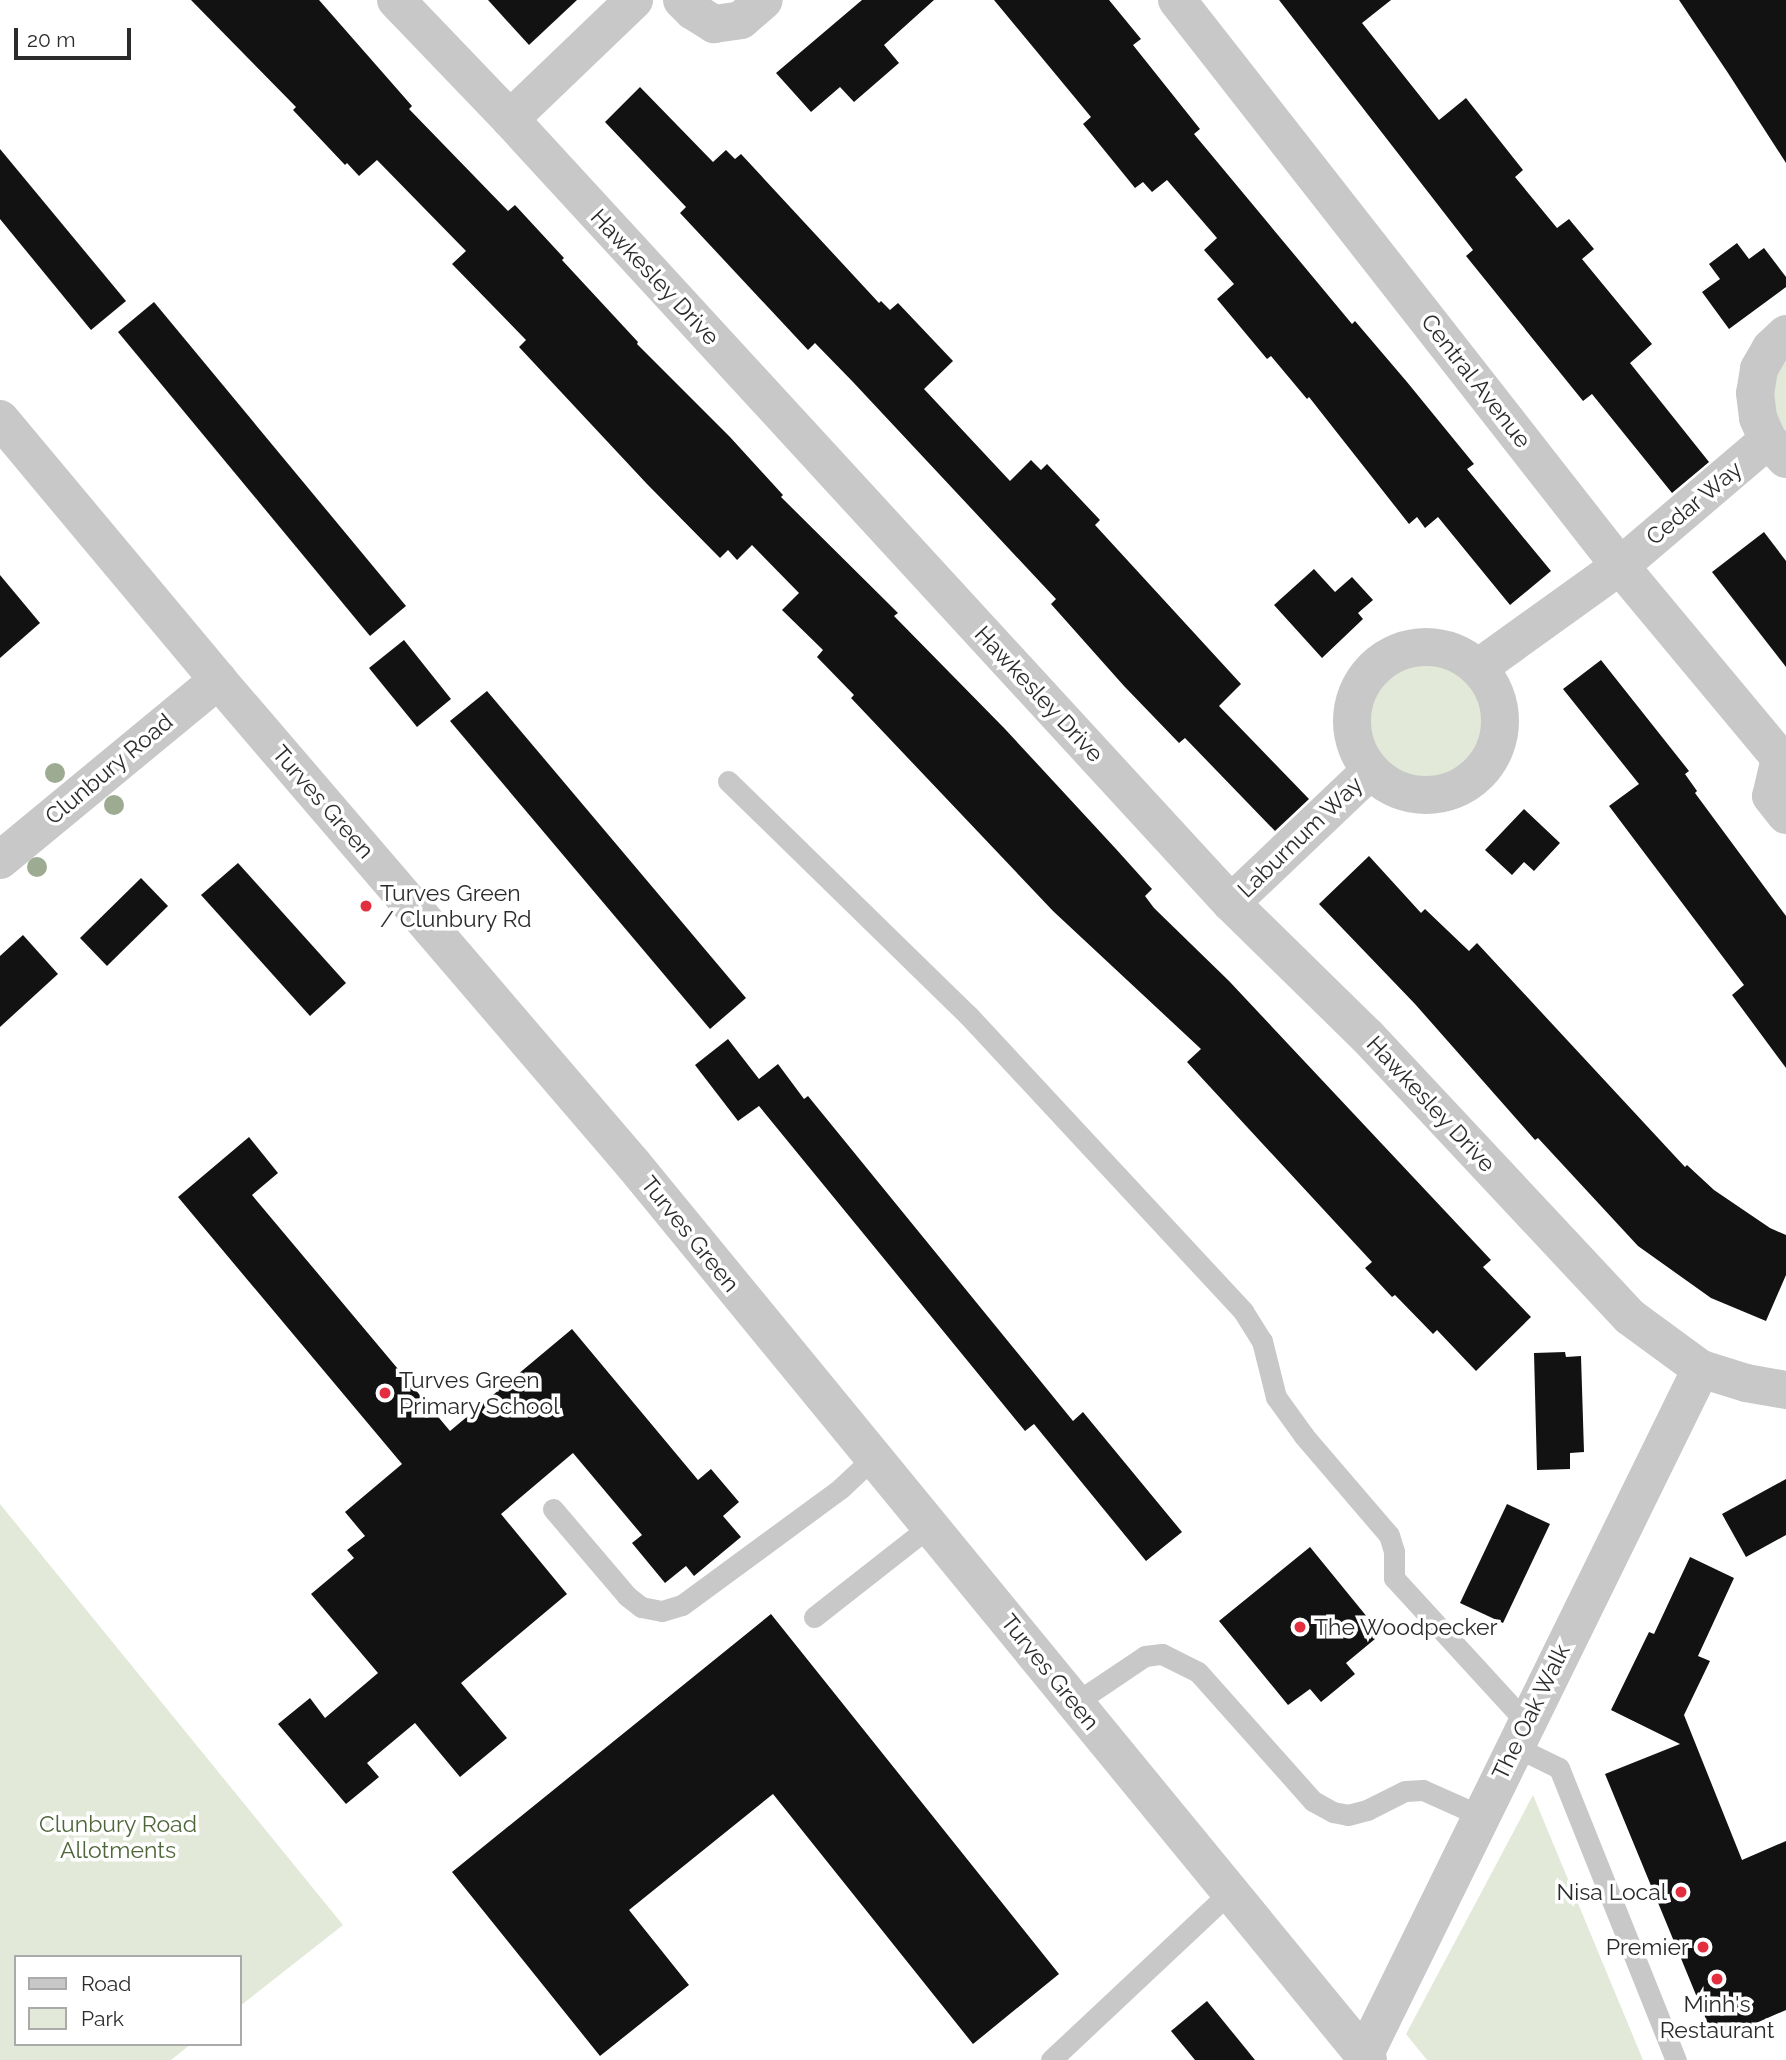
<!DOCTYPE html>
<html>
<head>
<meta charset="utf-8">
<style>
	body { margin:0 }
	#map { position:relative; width:1786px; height:2060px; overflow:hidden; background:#fff; font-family:Raleway,sans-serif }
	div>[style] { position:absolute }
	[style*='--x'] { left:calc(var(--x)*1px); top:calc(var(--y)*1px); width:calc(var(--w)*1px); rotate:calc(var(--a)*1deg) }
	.green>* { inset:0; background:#e2e9d8 }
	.round { border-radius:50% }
	.building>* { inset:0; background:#121212 }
	.service>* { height:21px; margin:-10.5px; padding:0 10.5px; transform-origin:10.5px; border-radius:10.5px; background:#c8c8c8 }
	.minor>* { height:38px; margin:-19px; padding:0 19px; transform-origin:19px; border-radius:19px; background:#c8c8c8 }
	.minor>.ring { margin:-19px; padding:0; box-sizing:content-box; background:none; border:38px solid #c8c8c8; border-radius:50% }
	.tertiary>* { height:38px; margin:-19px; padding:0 19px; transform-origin:19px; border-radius:19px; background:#c8c8c8 }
	.trees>* { width:20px; height:20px; margin:-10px; border-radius:50%; background:#9eab93 }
	.dots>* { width:19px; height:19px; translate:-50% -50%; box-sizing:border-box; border:4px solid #fff; border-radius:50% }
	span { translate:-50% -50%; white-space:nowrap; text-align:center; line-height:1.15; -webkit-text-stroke:7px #fff; paint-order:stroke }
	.street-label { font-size:23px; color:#2b2b2b }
	.poi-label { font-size:23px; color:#2b2b2b }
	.left { translate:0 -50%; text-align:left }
	.right { translate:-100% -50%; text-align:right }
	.park-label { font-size:23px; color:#4f663a }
	.legend { position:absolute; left:14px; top:1955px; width:228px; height:91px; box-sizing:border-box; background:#fff; border:2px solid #aaa; margin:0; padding:9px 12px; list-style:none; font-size:21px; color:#2b2b2b }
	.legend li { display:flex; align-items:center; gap:14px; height:35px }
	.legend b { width:35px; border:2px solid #aaa }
	.scale { position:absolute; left:14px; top:28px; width:117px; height:32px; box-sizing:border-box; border:4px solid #2b2b2b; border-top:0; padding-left:9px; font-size:21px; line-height:24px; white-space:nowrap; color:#2b2b2b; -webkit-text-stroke:5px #fff; paint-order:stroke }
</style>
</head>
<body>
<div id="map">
	<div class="green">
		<div style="clip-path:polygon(1786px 347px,1786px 448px,1766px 383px)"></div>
		<div class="round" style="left:1363px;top:656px;width:128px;height:128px"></div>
		<div style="clip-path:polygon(0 1504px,343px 1925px,240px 2006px,240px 1957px,16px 1957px,16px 2044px,191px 2044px,171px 2060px,0 2060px)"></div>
		<div style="clip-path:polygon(1533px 1795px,1643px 2060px,1427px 2060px,1406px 2034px)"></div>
	</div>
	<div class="building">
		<div style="clip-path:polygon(191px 0,319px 0,412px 106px,409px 109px,508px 211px,515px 205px,564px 258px,562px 260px,638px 342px,637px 344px,730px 437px,783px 495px,781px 497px,898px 613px,894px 616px,1005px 729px,1116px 849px,1152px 889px,1145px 896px,1154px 908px,1229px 981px,1491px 1260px,1483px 1267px,1531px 1317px,1476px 1371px,1437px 1330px,1433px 1334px,1395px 1295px,1392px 1297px,1365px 1268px,1372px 1262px,1187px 1062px,1201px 1049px,1053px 911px,851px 698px,854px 695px,817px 657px,823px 650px,782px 610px,799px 593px,752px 545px,737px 560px,728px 550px,720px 558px,647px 484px,519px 347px,526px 340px,452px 264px,466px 251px,377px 160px,359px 176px,347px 163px,345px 165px,293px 110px,296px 107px)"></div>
		<div style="clip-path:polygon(488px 0,577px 0,529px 45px)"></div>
		<div style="clip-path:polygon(862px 0,934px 0,884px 45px,899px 63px,854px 102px,840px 87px,811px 112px,776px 73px)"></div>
		<div style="clip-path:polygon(994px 0,1109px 0,1141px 39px,1133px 45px,1200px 129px,1194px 134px,1352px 324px,1355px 321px,1407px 382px,1474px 464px,1467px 469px,1551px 571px,1510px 605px,1438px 517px,1425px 528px,1417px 517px,1409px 524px,1309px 397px,1307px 399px,1271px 356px,1267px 359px,1217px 299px,1234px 284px,1204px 250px,1217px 238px,1167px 180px,1152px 192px,1143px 182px,1135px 188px,1083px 124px,1091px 117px)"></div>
		<div style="clip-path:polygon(1279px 0,1391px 0,1362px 23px,1439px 120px,1466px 98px,1523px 170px,1515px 177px,1557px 228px,1569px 219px,1594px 249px,1582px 259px,1652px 344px,1630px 363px,1709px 462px,1672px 493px,1592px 394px,1583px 401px,1466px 256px,1473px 250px)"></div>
		<div style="clip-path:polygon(1679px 0,1786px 0,1786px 163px,1728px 73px)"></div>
		<div style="clip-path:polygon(640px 87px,713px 162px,726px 150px,735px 159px,741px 154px,879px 303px,881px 301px,890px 310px,898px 303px,953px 361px,924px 389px,1010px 481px,1031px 460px,1041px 470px,1047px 464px,1100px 520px,1095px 525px,1241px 684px,1219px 706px,1309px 799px,1275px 831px,1185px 738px,1179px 743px,1124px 686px,1051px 604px,1056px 599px,853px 382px,815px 343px,808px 350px,680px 213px,686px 207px,605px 122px)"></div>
		<div style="clip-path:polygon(0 149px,126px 301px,91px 330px,0 219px)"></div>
		<div style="clip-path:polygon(1737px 243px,1749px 259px,1764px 248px,1786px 277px,1786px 287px,1729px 329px,1702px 292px,1720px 279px,1709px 264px)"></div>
		<div style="clip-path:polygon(154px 302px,406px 606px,370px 636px,118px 332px)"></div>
		<div style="clip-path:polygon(1764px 532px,1786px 561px,1786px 667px,1712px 572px)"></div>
		<div style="clip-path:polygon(1314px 569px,1335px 592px,1352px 577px,1373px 600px,1358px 613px,1363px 619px,1322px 658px,1274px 605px)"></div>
		<div style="clip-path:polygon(0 575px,40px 623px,0 658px)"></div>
		<div style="clip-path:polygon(404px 640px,451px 699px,417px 727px,369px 668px)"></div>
		<div style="clip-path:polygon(1601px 660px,1689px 771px,1685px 774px,1697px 791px,1695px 793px,1786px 916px,1786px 1068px,1732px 995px,1744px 985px,1609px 806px,1639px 784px,1563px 689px)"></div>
		<div style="clip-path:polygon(487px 691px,746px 998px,710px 1029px,450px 721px)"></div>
		<div style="clip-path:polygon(1524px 809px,1560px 843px,1534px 871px,1524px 862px,1512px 875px,1485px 850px)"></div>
		<div style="clip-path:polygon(1369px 856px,1421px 913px,1425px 909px,1469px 951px,1477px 943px,1685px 1167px,1687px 1165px,1714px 1190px,1770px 1228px,1786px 1235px,1786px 1275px,1766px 1321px,1711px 1298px,1638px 1246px,1538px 1138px,1535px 1140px,1415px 1004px,1319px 904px)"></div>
		<div style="clip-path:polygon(238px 863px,346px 983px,310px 1016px,201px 895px)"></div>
		<div style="clip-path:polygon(141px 878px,168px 906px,107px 966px,80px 938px)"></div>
		<div style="clip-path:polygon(23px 935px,58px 974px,0 1027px,0 956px)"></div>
		<div style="clip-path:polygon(728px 1039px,759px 1079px,778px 1064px,804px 1099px,808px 1096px,1073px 1421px,1083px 1412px,1182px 1532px,1146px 1561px,1034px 1424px,1025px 1431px,759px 1106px,738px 1121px,695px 1065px)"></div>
		<div style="clip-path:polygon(249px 1137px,278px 1173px,252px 1195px,450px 1431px,572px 1329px,698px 1480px,711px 1469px,739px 1502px,723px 1516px,741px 1537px,694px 1576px,686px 1566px,665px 1583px,632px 1543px,642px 1535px,573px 1453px,501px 1514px,567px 1594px,461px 1683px,507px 1738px,460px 1777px,415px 1723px,367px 1763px,379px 1777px,346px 1804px,278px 1724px,310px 1698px,325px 1718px,378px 1673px,311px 1594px,354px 1558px,347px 1550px,365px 1536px,345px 1512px,402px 1464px,178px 1197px)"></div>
		<div style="clip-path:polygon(1565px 1352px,1566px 1357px,1581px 1356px,1584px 1452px,1570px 1453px,1570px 1469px,1537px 1470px,1534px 1353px)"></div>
		<div style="clip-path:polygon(1786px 1479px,1786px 1535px,1746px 1557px,1722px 1514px)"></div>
		<div style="clip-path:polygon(1507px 1504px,1550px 1524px,1503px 1623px,1460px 1603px)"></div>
		<div style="clip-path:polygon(1310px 1547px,1381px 1634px,1346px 1663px,1355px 1674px,1321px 1702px,1310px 1689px,1288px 1705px,1219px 1621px)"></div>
		<div style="clip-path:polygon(1690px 1557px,1734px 1578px,1698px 1656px,1710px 1661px,1684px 1715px,1742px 1860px,1786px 1841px,1786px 2010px,1715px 2041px,1605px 1774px,1680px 1744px,1611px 1710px,1649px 1632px,1654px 1634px)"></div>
		<div style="clip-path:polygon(771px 1614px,1059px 1974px,973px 2044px,773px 1794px,629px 1910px,689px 1985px,600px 2056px,452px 1872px)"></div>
		<div style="clip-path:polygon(1207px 2001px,1255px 2060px,1195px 2060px,1171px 2031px)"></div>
	</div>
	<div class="service">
		<div style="--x:728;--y:781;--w:335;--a:44.3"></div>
		<div style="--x:968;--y:1015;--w:404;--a:47.1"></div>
		<div style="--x:1243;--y:1311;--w:36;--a:58"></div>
		<div style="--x:1262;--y:1341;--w:58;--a:76"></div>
		<div style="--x:1276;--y:1397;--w:48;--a:54.3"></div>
		<div style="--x:1304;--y:1436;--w:130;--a:49.4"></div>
		<div style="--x:1389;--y:1535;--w:17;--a:73"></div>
		<div style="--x:1394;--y:1551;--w:27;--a:90"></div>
		<div style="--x:1394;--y:1578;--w:195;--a:47.5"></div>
		<div style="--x:553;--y:1509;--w:114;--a:49.6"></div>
		<div style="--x:627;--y:1596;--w:18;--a:38"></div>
		<div style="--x:641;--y:1607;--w:21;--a:11"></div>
		<div style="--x:662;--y:1611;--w:21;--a:-17"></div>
		<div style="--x:682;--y:1605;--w:197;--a:-36.3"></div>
		<div style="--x:841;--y:1488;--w:44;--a:-43.2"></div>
		<div style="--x:814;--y:1617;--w:147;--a:-38.1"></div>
		<div style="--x:1075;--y:1703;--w:84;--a:-33.9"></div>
		<div style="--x:1145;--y:1656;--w:17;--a:-7"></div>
		<div style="--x:1162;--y:1654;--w:40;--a:26.6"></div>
		<div style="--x:1198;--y:1672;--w:173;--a:48.3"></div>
		<div style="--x:1313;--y:1801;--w:23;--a:29"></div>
		<div style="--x:1333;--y:1812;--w:15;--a:11"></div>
		<div style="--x:1348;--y:1815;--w:20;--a:-15"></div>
		<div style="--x:1367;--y:1810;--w:42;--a:-26.6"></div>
		<div style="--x:1405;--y:1791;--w:18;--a:-3"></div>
		<div style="--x:1423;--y:1790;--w:64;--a:24.1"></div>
		<div style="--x:1514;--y:1746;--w:50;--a:26.1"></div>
		<div style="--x:1559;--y:1768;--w:315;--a:68.2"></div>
		<div style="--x:1051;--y:2060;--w:245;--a:-43.2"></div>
	</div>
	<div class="minor">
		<div style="--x:396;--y:0;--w:165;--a:46.2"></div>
		<div style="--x:510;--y:119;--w:1065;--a:47.4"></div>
		<div style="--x:1231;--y:903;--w:190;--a:44.4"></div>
		<div style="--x:1367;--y:1036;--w:385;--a:46.9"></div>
		<div style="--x:1630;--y:1317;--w:88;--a:36.2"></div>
		<div style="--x:1701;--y:1369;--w:47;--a:17.3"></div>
		<div style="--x:1746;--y:1383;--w:41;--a:9.9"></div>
		<div style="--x:682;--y:0;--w:16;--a:45"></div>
		<div style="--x:693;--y:11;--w:25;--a:32"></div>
		<div style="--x:714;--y:24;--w:27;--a:-8"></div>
		<div style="--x:741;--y:20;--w:30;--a:-41"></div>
		<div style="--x:1177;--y:0;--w:719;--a:51.95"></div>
		<div style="--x:1620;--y:566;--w:250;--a:50.2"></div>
		<div style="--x:1780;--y:758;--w:6;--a:0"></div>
		<div style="--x:510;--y:119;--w:172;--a:-43.8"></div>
		<div style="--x:1786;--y:334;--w:21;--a:137"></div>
		<div style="--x:1771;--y:348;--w:24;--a:120"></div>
		<div style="--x:1759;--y:369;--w:24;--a:99"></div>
		<div style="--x:1755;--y:393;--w:25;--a:83"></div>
		<div style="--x:1758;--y:418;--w:24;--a:66"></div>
		<div style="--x:1768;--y:440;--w:26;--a:47"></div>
		<div class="ring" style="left:1352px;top:647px;width:110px;height:110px"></div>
		<div style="--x:1478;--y:668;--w:175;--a:-35.7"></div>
		<div style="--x:1620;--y:566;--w:194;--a:-40.4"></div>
		<div style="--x:1780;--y:758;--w:39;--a:103"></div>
		<div style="--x:1771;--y:796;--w:24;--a:52"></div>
		<div style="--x:0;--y:860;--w:283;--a:-39.5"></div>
		<div style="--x:1231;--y:903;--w:192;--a:-43.5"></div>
		<div style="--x:1362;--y:2060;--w:770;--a:-63.87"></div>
	</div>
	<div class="tertiary">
		<div style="--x:0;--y:419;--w:340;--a:50.1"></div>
		<div style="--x:218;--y:680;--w:638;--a:49.39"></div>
		<div style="--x:633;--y:1164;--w:1159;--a:50.64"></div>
	</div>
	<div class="trees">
		<div style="left:55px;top:773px"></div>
		<div style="left:114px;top:805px"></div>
		<div style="left:37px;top:867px"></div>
	</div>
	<div class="dots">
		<div style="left:366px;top:906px;background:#e22e3f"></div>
		<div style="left:385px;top:1393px;background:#e22e3f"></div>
		<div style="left:1300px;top:1627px;background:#e22e3f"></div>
		<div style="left:1681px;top:1892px;background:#e22e3f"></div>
		<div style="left:1703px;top:1947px;background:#e22e3f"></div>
		<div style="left:1717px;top:1979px;background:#e22e3f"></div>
	</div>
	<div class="street-label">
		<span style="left:655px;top:277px;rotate:47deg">Hawkesley Drive</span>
		<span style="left:1476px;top:381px;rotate:52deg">Central Avenue</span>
		<span style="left:1694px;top:503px;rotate:-40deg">Cedar Way</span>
		<span style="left:1039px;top:694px;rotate:47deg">Hawkesley Drive</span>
		<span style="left:109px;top:769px;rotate:-40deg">Clunbury Road</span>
		<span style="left:323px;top:802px;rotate:49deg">Turves Green</span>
		<span style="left:1300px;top:837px;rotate:-44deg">Laburnum Way</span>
		<span style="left:1431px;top:1104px;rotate:47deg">Hawkesley Drive</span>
		<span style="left:690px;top:1234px;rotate:51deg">Turves Green</span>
		<span style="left:1050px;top:1672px;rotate:51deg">Turves Green</span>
		<span style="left:1531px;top:1712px;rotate:-64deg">The Oak Walk</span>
	</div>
	<div class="poi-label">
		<span class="left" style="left:380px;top:906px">Turves Green<br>/ Clunbury Rd</span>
		<span class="left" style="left:399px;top:1393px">Turves Green<br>Primary School</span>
		<span class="left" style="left:1314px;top:1627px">The Woodpecker</span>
		<span class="right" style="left:1667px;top:1892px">Nisa Local</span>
		<span class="right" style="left:1689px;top:1947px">Premier</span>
		<span style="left:1717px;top:2017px">Minh's<br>Restaurant</span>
	</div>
	<div class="park-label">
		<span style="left:118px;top:1837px">Clunbury Road<br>Allotments</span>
	</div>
	<ul class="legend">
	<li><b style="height:9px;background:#c8c8c8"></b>Road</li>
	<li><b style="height:19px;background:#e2e9d8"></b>Park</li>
	</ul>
	<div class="scale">20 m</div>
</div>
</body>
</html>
